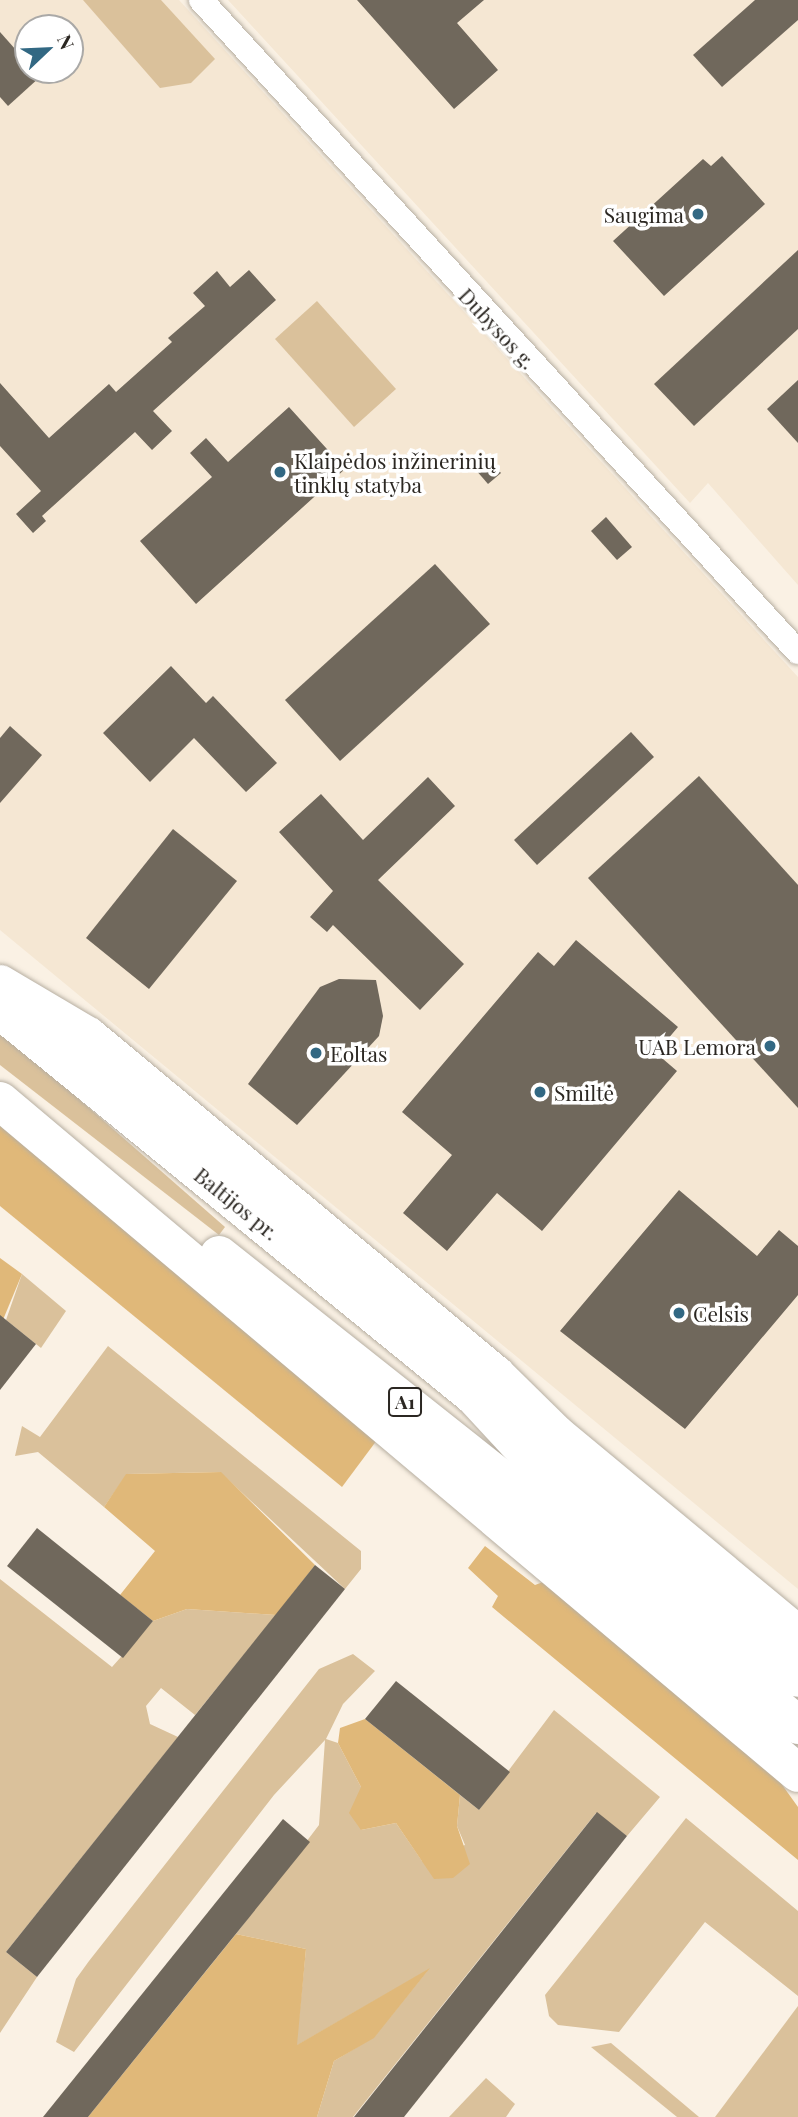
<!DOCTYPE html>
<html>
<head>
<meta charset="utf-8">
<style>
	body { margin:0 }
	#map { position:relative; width:798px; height:2117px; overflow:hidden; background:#faf1e4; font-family:"Playfair Display",serif }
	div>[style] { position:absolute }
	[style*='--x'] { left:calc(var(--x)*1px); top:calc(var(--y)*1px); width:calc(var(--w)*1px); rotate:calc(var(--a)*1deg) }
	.built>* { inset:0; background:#f5e7d3 }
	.green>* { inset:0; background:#dac19b }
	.forest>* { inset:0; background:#e0b879 }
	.building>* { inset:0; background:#70685c }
	.roads { filter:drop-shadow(0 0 2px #b7afa2) drop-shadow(0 0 2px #b7afa2) }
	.street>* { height:24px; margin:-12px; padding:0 12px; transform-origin:12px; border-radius:12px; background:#fff }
	.highway>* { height:38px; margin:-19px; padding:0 19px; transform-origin:19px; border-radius:19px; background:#fff }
	.dots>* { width:19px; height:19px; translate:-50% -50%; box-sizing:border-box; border:4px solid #fff; border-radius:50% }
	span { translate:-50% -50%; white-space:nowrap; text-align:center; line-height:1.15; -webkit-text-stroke:7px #fff; paint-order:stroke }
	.shield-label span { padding:2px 5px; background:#fff; border:2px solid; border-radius:5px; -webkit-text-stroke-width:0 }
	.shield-label { font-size:19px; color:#2b2722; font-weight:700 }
	.poi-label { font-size:21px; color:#2b2722 }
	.right { translate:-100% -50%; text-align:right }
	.left { translate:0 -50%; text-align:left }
	.street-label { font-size:21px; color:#2b2722 }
	.north { position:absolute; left:14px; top:14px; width:70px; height:70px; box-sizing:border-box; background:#fff; border:2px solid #aaa9a7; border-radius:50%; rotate:67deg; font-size:19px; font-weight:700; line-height:28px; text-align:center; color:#2b2722 }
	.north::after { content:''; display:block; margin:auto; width:24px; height:32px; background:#326883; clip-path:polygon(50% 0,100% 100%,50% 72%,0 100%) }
</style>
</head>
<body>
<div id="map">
	<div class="built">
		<div style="clip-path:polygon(evenodd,0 0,179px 0,798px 677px,798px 1589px,0 930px,0 0,28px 28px,70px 28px,70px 70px,28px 70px,28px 28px)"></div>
		<div style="clip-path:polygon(228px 0,798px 0,798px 585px,708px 483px,690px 503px)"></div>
	</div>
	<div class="green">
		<div style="clip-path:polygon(83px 0,161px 0,215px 59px,191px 83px,160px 88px)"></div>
		<div style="clip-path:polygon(317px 301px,396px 389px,354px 427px,275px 339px)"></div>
		<div style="clip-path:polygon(0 1030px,225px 1227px,219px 1235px,0 1065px)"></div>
		<div style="clip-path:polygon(22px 1274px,66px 1311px,41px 1348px,6px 1320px)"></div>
		<div style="clip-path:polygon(108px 1346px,361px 1551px,361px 1569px,345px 1589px,220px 1472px,127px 1474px,104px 1507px,38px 1452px,15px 1456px,22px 1426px,40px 1437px)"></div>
		<div style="clip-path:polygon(0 1579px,112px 1667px,153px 1621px,187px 1609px,276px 1615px,195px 1715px,161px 1688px,146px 1706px,150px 1724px,178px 1737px,6px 1952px,37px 1977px,0 2033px)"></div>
		<div style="clip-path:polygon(353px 1654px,375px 1671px,343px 1704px,326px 1739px,338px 1743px,361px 1787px,361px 1830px,396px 1823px,422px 1861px,465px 1845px,457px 1826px,460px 1795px,479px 1810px,554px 1710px,660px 1797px,627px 1836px,596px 1813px,353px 2117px,317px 2117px,334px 2061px,374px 2037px,428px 1970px,296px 2046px,306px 1949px,236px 1934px,319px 1825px,325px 1740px,274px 1795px,74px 2052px,56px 2042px,76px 1979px,89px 1961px,319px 1669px)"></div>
		<div style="clip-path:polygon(686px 1818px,798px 1911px,798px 1996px,705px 1922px,619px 2032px,558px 2025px,549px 2016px,545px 1995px)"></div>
		<div style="clip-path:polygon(798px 2006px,798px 2117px,715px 2117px)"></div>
		<div style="clip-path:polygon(611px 2043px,699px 2117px,677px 2117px,591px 2047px)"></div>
		<div style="clip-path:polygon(486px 2078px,515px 2104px,506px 2117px,449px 2117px)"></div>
	</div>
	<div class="forest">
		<div style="clip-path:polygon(0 1126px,377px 1440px,342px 1487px,0 1206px)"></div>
		<div style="clip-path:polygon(0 1258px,22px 1274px,0 1327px)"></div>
		<div style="clip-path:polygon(221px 1472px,315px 1565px,276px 1615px,187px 1609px,153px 1621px,120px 1595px,155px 1551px,104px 1507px,126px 1474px)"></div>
		<div style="clip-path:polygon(485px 1546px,535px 1585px,543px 1582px,760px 1754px,798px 1807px,798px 1860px,492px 1607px,498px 1596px,468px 1568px)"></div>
		<div style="clip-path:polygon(365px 1719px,460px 1795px,457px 1826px,470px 1864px,453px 1878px,434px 1879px,396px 1823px,361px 1830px,349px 1813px,361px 1787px,338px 1743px,340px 1728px)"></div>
		<div style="clip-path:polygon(236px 1934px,306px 1949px,297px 2045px,430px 1968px,374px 2038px,334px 2061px,317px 2117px,88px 2117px)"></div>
	</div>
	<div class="building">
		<div style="clip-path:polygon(357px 0,484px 0,457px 23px,498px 70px,454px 109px)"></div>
		<div style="clip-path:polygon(755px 0,798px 0,798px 20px,722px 87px,693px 55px)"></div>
		<div style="clip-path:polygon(0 32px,40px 77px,8px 106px,0 97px)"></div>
		<div style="clip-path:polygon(722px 156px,765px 204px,664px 296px,613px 241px,703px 159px,711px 166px)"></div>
		<div style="clip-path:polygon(798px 250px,798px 329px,694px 426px,654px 384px)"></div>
		<div style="clip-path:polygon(249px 270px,276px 300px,153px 411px,172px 431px,152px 450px,135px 432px,42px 516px,46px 521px,33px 533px,16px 514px,41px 491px,0 446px,0 383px,49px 438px,109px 384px,116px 392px,172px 342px,168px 338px,205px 306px,193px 293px,217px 271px,230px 287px)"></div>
		<div style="clip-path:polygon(798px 380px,798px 443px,767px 409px)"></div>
		<div style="clip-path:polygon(289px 407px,345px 469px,196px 604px,140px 541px,212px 477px,190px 453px,206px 438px,228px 462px)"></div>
		<div style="clip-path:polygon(488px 458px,501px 473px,488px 484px,475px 469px)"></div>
		<div style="clip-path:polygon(606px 517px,632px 547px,617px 560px,591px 531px)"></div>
		<div style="clip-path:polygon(435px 564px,490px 624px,340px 761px,285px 700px)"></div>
		<div style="clip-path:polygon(171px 666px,206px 703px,213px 696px,277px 763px,246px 792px,194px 738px,150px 782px,103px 733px)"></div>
		<div style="clip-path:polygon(10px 726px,42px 755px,0 803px,0 738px)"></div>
		<div style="clip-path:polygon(631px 732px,654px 757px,537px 865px,514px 840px)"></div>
		<div style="clip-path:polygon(699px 776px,798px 885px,798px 1108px,588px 878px)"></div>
		<div style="clip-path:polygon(428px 777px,455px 806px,378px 880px,464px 964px,420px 1010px,333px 925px,327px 932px,310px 917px,333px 891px,279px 832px,321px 794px,363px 840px)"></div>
		<div style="clip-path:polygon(173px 829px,237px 881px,149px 989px,86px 938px)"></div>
		<div style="clip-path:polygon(576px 940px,678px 1027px,656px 1053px,677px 1071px,542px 1231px,497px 1193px,447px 1251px,403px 1213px,452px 1155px,402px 1112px,538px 952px,554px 966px)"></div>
		<div style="clip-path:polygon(376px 980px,383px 1016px,379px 1036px,297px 1125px,248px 1084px,320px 987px,339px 979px)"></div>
		<div style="clip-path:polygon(679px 1190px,757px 1256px,779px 1230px,798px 1246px,798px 1295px,685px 1429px,560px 1331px)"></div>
		<div style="clip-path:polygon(0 1315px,36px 1344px,0 1390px)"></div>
		<div style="clip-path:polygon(37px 1528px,153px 1621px,123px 1658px,7px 1566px)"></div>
		<div style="clip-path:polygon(315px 1565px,345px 1589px,37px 1977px,6px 1952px)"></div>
		<div style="clip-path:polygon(396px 1681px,510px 1772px,479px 1810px,365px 1719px)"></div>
		<div style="clip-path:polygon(597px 1812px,627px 1836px,486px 2014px,404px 2117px,354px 2117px)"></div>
		<div style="clip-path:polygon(283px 1819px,310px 1842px,88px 2117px,43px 2117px)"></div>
	</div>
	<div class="roads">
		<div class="street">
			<div style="--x:201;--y:0;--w:884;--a:47.52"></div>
		</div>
		<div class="highway">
			<div style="--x:0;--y:984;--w:102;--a:30.6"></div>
			<div style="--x:88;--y:1036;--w:530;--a:39.72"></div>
			<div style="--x:496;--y:1375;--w:84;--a:44.5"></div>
			<div style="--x:0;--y:1010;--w:611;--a:39.16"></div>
			<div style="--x:474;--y:1396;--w:94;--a:47.2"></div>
			<div style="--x:538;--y:1465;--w:336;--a:39.3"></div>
			<div style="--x:0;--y:1101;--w:1043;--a:40.1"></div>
			<div style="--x:219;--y:1255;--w:379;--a:38.4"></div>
			<div style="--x:516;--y:1490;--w:367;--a:39.8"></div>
			<div style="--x:533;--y:1423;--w:25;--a:26"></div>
			<div style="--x:556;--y:1434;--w:315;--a:39.7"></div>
		</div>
	</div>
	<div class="dots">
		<div style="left:698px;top:214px;background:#326883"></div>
		<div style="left:280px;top:472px;background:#326883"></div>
		<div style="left:770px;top:1046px;background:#326883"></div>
		<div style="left:316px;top:1053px;background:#326883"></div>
		<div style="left:540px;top:1092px;background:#326883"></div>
		<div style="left:679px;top:1313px;background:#326883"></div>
	</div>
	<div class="shield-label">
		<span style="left:405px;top:1402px">A1</span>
	</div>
	<div class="poi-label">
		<span class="right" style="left:684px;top:214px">Saugima</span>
		<span class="left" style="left:294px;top:472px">Klaipėdos inžinerinių<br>tinklų statyba</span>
		<span class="right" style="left:756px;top:1046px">UAB Lemora</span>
		<span class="left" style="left:330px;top:1053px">Eoltas</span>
		<span class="left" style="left:554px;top:1092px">Smiltė</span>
		<span class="left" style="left:693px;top:1313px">Celsis</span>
	</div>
	<div class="street-label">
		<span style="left:498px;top:328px;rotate:47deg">Dubysos g.</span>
		<span style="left:237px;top:1203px;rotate:39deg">Baltijos pr.</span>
	</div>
	<div class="north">N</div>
</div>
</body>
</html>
